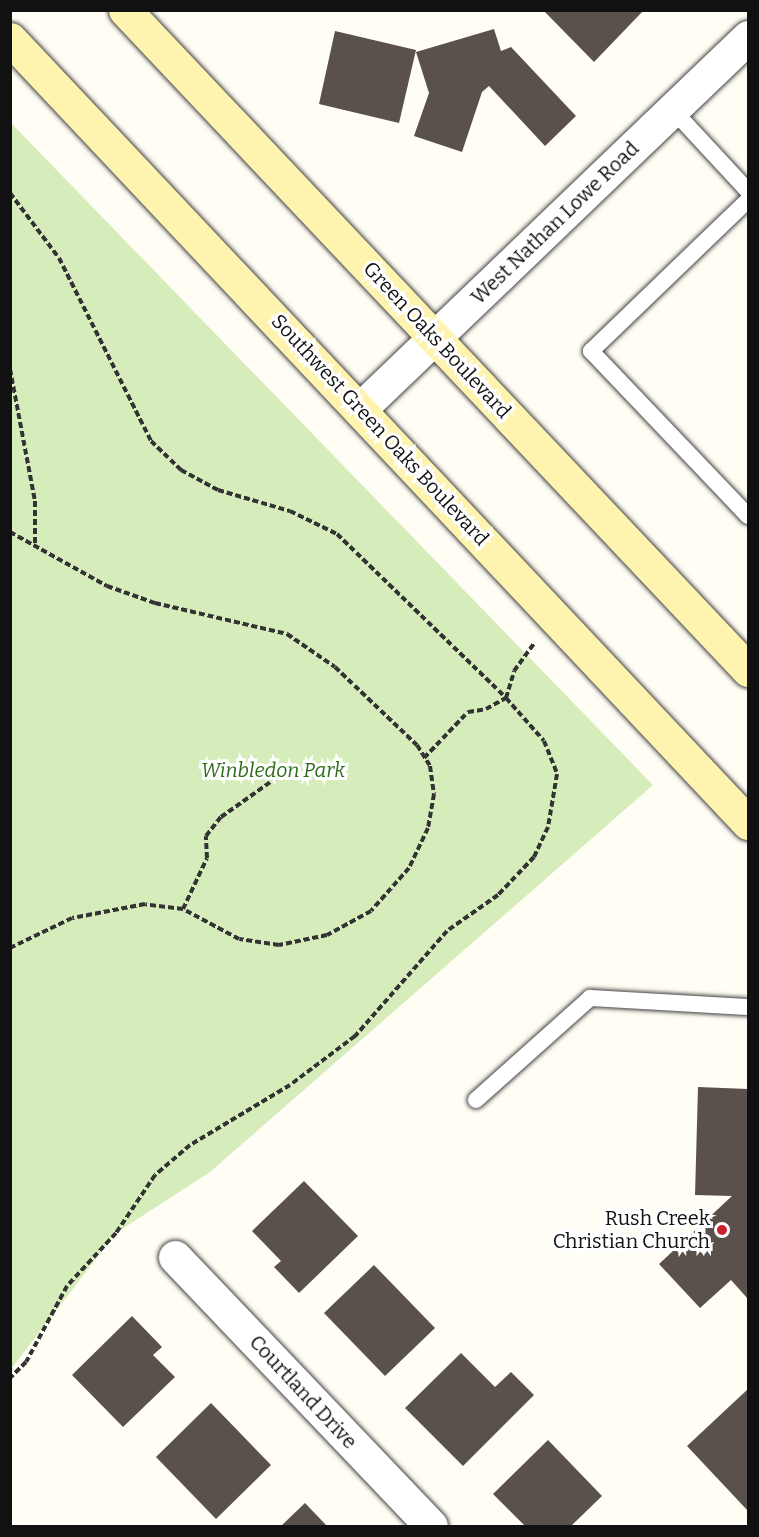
<!DOCTYPE html>
<html>
<head>
<meta charset="utf-8">
<style>
	body { margin:0 }
	#map { position:relative; width:759px; height:1537px; overflow:hidden; background:#fffdf4; font-family:Bitter,serif }
	div>[style] { position:absolute }
	[style*='--x'] { left:calc(var(--x)*1px); top:calc(var(--y)*1px); width:calc(var(--w)*1px); rotate:calc(var(--a)*1deg) }
	.green>* { inset:0; background:#d6ecbb }
	.building>* { inset:0; background:#5a514c }
	.path>* { height:4px; margin-top:-2px; transform-origin:0; background:repeating-linear-gradient(90deg,#333 0 6px,transparent 0 9px) }
	.roads { filter:drop-shadow(0 0 2px #444) drop-shadow(0 0 2px #444) }
	.service>* { height:16px; margin:-8px; padding:0 8px; transform-origin:8px; border-radius:8px; background:#fff }
	.minor>* { height:33px; margin:-16.5px; padding:0 16.5px; transform-origin:16.5px; border-radius:16.5px; background:#fff }
	.tertiary>* { height:33px; margin:-16.5px; padding:0 16.5px; transform-origin:16.5px; border-radius:16.5px; background:#fff }
	.secondary>* { height:33px; margin:-16.5px; padding:0 16.5px; transform-origin:16.5px; border-radius:16.5px; background:#fff4af }
	.dots>* { width:16px; height:16px; translate:-50% -50%; box-sizing:border-box; border:3px solid #fff; border-radius:50% }
	span { translate:-50% -50%; white-space:nowrap; text-align:center; line-height:1.15; -webkit-text-stroke:6px #fff; paint-order:stroke }
	.street-label { font-size:20px; color:#111 }
	.park-label { font-size:20px; color:#2f6d1c; font-style:italic }
	.poi-label { font-size:20px; color:#111 }
	.right { translate:-100% -50%; text-align:right }
	.frame { position:absolute; inset:0; border:12px solid #111; pointer-events:none }
</style>
</head>
<body>
<div id="map">
	<div class="green">
		<div style="clip-path:polygon(11px 123px,653px 785px,210px 1172px,116px 1233px,11px 1369px)"></div>
	</div>
	<div class="building">
		<div style="clip-path:polygon(543px 10px,644px 10px,594px 62px)"></div>
		<div style="clip-path:polygon(494px 29px,501px 51px,511px 47px,576px 116px,545px 146px,489px 86px,482px 92px,462px 152px,414px 136px,429px 93px,416px 52px)"></div>
		<div style="clip-path:polygon(335px 31px,416px 50px,399px 123px,319px 104px)"></div>
		<div style="clip-path:polygon(698px 1087px,748px 1089px,748px 1299px,731px 1280px,700px 1308px,659px 1264px,732px 1196px,695px 1195px)"></div>
		<div style="clip-path:polygon(304px 1181px,358px 1236px,299px 1293px,274px 1267px,281px 1261px,252px 1231px)"></div>
		<div style="clip-path:polygon(374px 1265px,435px 1328px,385px 1376px,324px 1313px)"></div>
		<div style="clip-path:polygon(132px 1316px,162px 1347px,153px 1355px,175px 1377px,123px 1427px,72px 1375px)"></div>
		<div style="clip-path:polygon(461px 1353px,495px 1387px,511px 1372px,534px 1395px,463px 1466px,405px 1408px)"></div>
		<div style="clip-path:polygon(748px 1389px,748px 1511px,687px 1446px)"></div>
		<div style="clip-path:polygon(211px 1403px,271px 1465px,216px 1519px,156px 1457px)"></div>
		<div style="clip-path:polygon(548px 1440px,602px 1496px,571px 1526px,525px 1526px,493px 1494px)"></div>
		<div style="clip-path:polygon(305px 1503px,327px 1526px,281px 1526px)"></div>
	</div>
	<div class="path">
		<div style="--x:10;--y:193;--w:81;--a:53"></div>
		<div style="--x:59;--y:258;--w:205;--a:63.3"></div>
		<div style="--x:151;--y:441;--w:42;--a:44"></div>
		<div style="--x:181;--y:470;--w:42;--a:28.4"></div>
		<div style="--x:218;--y:490;--w:75;--a:16.3"></div>
		<div style="--x:290;--y:511;--w:52;--a:26.1"></div>
		<div style="--x:337;--y:534;--w:235;--a:44.1"></div>
		<div style="--x:506;--y:698;--w:57;--a:48.5"></div>
		<div style="--x:544;--y:741;--w:35;--a:68"></div>
		<div style="--x:557;--y:774;--w:54;--a:99.6"></div>
		<div style="--x:548;--y:827;--w:33;--a:115"></div>
		<div style="--x:534;--y:857;--w:52;--a:133.5"></div>
		<div style="--x:498;--y:895;--w:62;--a:144.8"></div>
		<div style="--x:447;--y:931;--w:140;--a:131.2"></div>
		<div style="--x:355;--y:1036;--w:81;--a:143"></div>
		<div style="--x:290;--y:1085;--w:117;--a:149"></div>
		<div style="--x:190;--y:1145;--w:46;--a:139.4"></div>
		<div style="--x:155;--y:1175;--w:70;--a:123.9"></div>
		<div style="--x:116;--y:1233;--w:72;--a:132.8"></div>
		<div style="--x:67;--y:1286;--w:86;--a:118.3"></div>
		<div style="--x:26;--y:1362;--w:23;--a:135"></div>
		<div style="--x:10;--y:369;--w:134;--a:79.3"></div>
		<div style="--x:35;--y:501;--w:45;--a:90"></div>
		<div style="--x:10;--y:532;--w:111;--a:29.1"></div>
		<div style="--x:107;--y:586;--w:51;--a:19.5"></div>
		<div style="--x:155;--y:603;--w:136;--a:13.2"></div>
		<div style="--x:287;--y:634;--w:58;--a:34.5"></div>
		<div style="--x:335;--y:667;--w:113;--a:43.6"></div>
		<div style="--x:417;--y:745;--w:25;--a:58"></div>
		<div style="--x:430;--y:766;--w:28;--a:82"></div>
		<div style="--x:434;--y:794;--w:35;--a:100"></div>
		<div style="--x:428;--y:828;--w:44;--a:115.4"></div>
		<div style="--x:409;--y:868;--w:57;--a:131.5"></div>
		<div style="--x:371;--y:911;--w:50;--a:151.4"></div>
		<div style="--x:327;--y:935;--w:49;--a:168.2"></div>
		<div style="--x:279;--y:945;--w:40;--a:-171.5"></div>
		<div style="--x:239;--y:939;--w:64;--a:-151.8"></div>
		<div style="--x:183;--y:909;--w:38;--a:-173"></div>
		<div style="--x:145;--y:904;--w:74;--a:169.1"></div>
		<div style="--x:72;--y:918;--w:69;--a:154.2"></div>
		<div style="--x:424;--y:758;--w:64;--a:-46.3"></div>
		<div style="--x:468;--y:712;--w:18;--a:-9"></div>
		<div style="--x:486;--y:709;--w:23;--a:-29"></div>
		<div style="--x:506;--y:698;--w:28;--a:-73"></div>
		<div style="--x:514;--y:671;--w:34;--a:-54"></div>
		<div style="--x:183;--y:909;--w:56;--a:-64.8"></div>
		<div style="--x:207;--y:858;--w:22;--a:-93"></div>
		<div style="--x:206;--y:836;--w:24;--a:-52"></div>
		<div style="--x:221;--y:817;--w:71;--a:-35.3"></div>
	</div>
	<div class="roads">
		<div class="service">
			<div style="--x:673;--y:110;--w:110;--a:47.2"></div>
			<div style="--x:748;--y:200;--w:218;--a:136.1"></div>
			<div style="--x:591;--y:351;--w:228;--a:46.4"></div>
			<div style="--x:476;--y:1100;--w:153;--a:-41.8"></div>
			<div style="--x:590;--y:998;--w:158;--a:3.3"></div>
		</div>
		<div class="minor">
			<div style="--x:175;--y:1257;--w:371;--a:46.4"></div>
		</div>
		<div class="tertiary">
			<div style="--x:361;--y:408;--w:536;--a:-43.79"></div>
		</div>
		<div class="secondary">
			<div style="--x:125;--y:10;--w:908;--a:46.65"></div>
			<div style="--x:10;--y:39;--w:1077;--a:46.73"></div>
		</div>
	</div>
	<div class="dots">
		<div style="left:722px;top:1230px;background:#c9202d"></div>
	</div>
	<div class="street-label">
		<span style="left:555px;top:223px;rotate:-44deg">West Nathan Lowe Road</span>
		<span style="left:437px;top:340px;rotate:47deg">Green Oaks Boulevard</span>
		<span style="left:380px;top:430px;rotate:47deg">Southwest Green Oaks Boulevard</span>
		<span style="left:303px;top:1392px;rotate:47deg">Courtland Drive</span>
	</div>
	<div class="park-label">
		<span style="left:273px;top:770px">Winbledon Park</span>
	</div>
	<div class="poi-label">
		<span class="right" style="left:710px;top:1230px">Rush Creek<br>Christian Church</span>
	</div>
	<div class="frame"></div>
</div>
</body>
</html>
